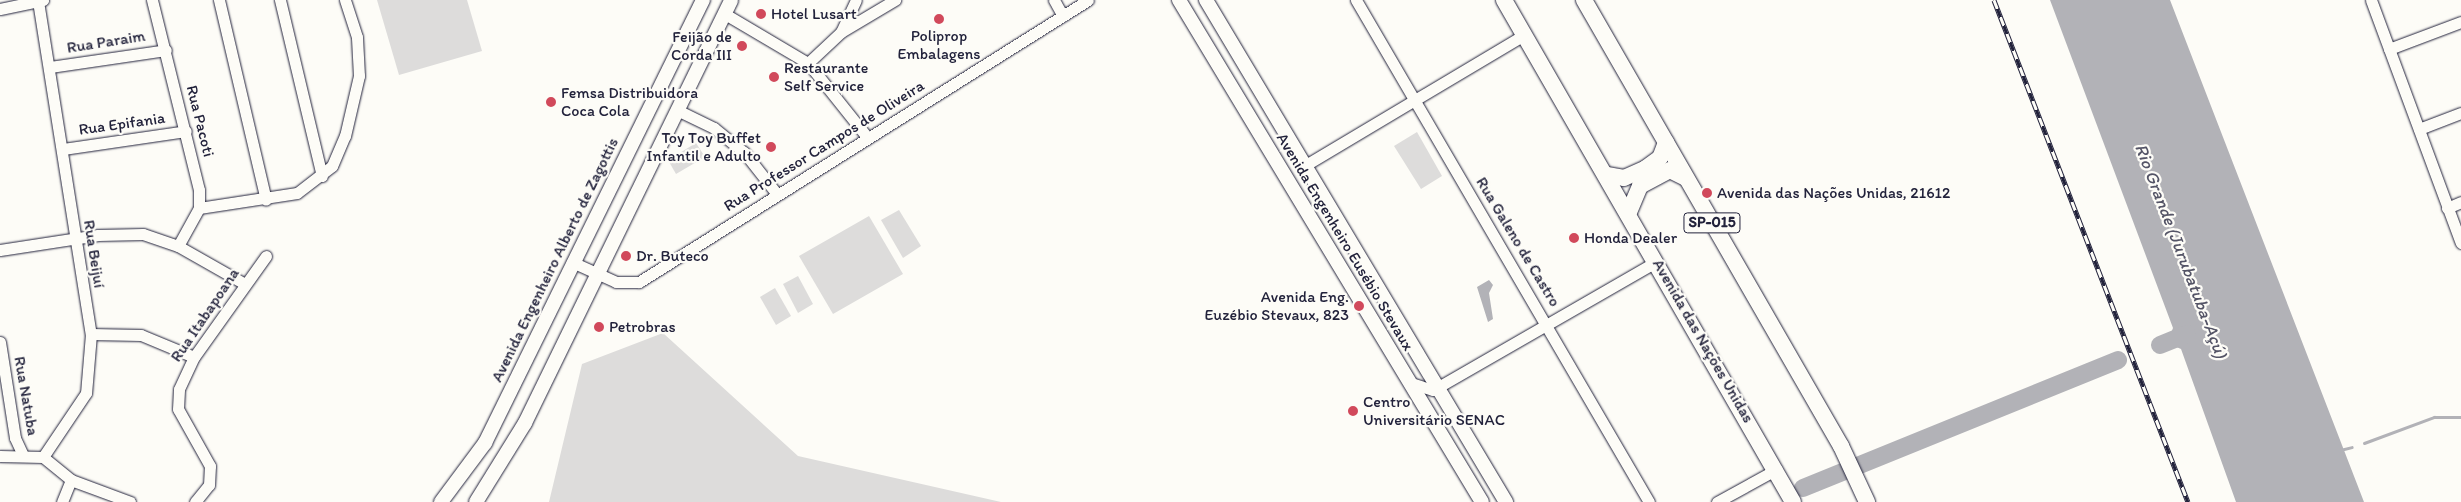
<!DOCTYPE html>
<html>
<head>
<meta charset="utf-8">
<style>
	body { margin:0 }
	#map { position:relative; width:2461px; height:502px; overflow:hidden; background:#fdfcf7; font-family:Itim,sans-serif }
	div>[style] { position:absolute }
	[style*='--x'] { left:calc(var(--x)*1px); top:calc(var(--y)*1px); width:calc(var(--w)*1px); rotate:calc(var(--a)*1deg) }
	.green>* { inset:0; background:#dddcdb }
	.water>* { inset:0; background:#b2b2b7 }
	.stream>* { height:3px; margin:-1.5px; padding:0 1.5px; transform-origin:1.5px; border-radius:1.5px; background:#b2b2b7 }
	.river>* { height:18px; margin:-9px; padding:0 9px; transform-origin:9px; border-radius:9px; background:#b2b2b7 }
	.roads { filter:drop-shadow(0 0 1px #22223b) drop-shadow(0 0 1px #22223b) }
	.minor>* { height:11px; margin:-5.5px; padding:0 5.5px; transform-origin:5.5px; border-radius:5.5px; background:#fdfcf7 }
	.major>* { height:14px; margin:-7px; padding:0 7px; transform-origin:7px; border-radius:7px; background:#fdfcf7 }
	.highway>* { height:16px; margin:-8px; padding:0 8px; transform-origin:8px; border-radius:8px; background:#fdfcf7 }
	.rail>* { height:5px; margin-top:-2.5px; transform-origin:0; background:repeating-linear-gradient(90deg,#fdfcf7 0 9px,#22223b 0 18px); box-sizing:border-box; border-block:1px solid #22223b }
	.dots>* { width:14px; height:14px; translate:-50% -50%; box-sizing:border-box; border:2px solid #fdfcf7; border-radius:50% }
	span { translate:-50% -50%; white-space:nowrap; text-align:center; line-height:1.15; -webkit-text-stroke:4.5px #fdfcf7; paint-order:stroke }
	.shield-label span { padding:1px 4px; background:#fdfcf7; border:1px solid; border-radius:4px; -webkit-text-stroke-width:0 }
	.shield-label { font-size:15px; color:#22223b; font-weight:700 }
	.poi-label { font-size:16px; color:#22223b }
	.left { translate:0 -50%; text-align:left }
	.right { translate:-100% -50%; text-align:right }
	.street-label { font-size:16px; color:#22223b }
	.water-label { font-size:18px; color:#545466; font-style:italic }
</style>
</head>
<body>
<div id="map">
	<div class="green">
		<div style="clip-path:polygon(377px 0,467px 0,482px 51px,399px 75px)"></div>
		<div style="clip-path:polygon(1417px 132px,1442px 176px,1421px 189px,1394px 146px)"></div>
		<div style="clip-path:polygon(696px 143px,705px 157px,676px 174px,668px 160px)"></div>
		<div style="clip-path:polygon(899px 210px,921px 246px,903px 258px,881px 220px)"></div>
		<div style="clip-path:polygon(869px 216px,903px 274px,833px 314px,799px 256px)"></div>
		<div style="clip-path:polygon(798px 276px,813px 304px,798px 313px,783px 284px)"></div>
		<div style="clip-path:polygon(775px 288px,791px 316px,776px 325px,760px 297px)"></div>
		<div style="clip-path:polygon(663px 333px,798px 456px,1001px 502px,549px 502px,582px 364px)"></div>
	</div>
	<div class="water">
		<div style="clip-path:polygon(2050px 0,2170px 0,2364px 502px,2236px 502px,2181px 349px,2167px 343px,2173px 328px)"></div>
		<div style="clip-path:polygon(1489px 280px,1493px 285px,1489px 293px,1493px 319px,1488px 322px,1477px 287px)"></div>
	</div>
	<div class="stream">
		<div style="--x:2364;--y:443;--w:75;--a:-20.4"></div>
		<div style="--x:2434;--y:417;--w:27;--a:0"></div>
		<div style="--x:2340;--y:450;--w:12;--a:-14"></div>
	</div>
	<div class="river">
		<div style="--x:2160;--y:345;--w:29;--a:-22"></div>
		<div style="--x:1803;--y:488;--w:340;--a:-22.1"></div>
	</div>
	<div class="roads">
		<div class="minor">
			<div style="--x:152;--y:0;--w:196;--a:76.1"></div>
			<div style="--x:199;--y:190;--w:18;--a:90"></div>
			<div style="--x:199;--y:208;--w:43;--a:118.9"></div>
			<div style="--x:219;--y:0;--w:205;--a:76.8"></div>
			<div style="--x:280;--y:0;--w:181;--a:76.6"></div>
			<div style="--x:1054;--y:0;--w:18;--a:61"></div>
			<div style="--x:1356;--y:0;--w:581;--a:59.73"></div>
			<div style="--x:2371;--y:0;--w:259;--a:69.7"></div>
			<div style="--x:38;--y:1;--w:337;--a:81"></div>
			<div style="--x:91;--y:334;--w:59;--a:94.8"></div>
			<div style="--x:86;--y:393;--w:77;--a:123.9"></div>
			<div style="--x:0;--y:9;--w:44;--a:-11.8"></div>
			<div style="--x:725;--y:14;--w:96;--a:30.6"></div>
			<div style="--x:808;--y:63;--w:95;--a:51.4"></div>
			<div style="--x:841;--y:32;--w:63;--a:-30.7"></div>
			<div style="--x:2389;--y:49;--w:77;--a:-20.6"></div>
			<div style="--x:808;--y:63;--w:45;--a:-43.2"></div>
			<div style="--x:841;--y:32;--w:35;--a:-65"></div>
			<div style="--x:50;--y:67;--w:117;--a:-8.3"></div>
			<div style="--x:677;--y:110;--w:41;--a:25.9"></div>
			<div style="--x:714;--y:128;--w:38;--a:39"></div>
			<div style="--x:744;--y:152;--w:52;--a:52"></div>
			<div style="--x:2419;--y:129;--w:45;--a:-20.9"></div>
			<div style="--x:63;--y:149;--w:124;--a:-8.3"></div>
			<div style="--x:1304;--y:166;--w:257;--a:-30.8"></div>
			<div style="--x:199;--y:208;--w:99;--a:-8.7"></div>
			<div style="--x:297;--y:193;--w:44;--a:-37.6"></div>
			<div style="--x:332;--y:166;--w:33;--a:-67"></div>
			<div style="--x:345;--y:136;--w:62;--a:-76.9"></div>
			<div style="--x:359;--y:76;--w:39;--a:-93"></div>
			<div style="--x:357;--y:37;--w:39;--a:-108"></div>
			<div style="--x:2447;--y:208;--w:15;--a:-23"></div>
			<div style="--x:0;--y:250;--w:99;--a:-8.7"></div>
			<div style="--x:98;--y:235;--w:45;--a:-1.3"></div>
			<div style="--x:143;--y:234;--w:37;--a:19"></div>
			<div style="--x:178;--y:246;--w:77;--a:29.6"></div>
			<div style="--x:572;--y:262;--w:48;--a:24.4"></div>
			<div style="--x:616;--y:282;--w:23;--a:0"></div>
			<div style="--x:639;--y:282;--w:530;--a:-32.13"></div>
			<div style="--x:91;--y:334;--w:50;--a:1.1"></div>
			<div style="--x:141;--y:335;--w:57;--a:22.5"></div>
			<div style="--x:0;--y:342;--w:97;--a:81.1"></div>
			<div style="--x:15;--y:438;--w:19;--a:65"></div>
			<div style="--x:1411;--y:383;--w:23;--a:18"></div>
			<div style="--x:1433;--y:390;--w:258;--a:-29.9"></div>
			<div style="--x:0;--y:456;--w:43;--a:1.3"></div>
			<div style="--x:43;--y:457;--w:36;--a:39"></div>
			<div style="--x:71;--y:480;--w:63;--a:20.4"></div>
			<div style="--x:62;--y:502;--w:24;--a:-68"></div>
			<div style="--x:195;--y:502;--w:22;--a:-51"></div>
			<div style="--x:209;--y:485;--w:19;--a:-87"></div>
			<div style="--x:210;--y:466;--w:65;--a:-119.3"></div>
			<div style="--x:178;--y:409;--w:20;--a:-87"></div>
			<div style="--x:179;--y:389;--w:35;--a:-65"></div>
			<div style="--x:194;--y:357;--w:124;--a:-54.5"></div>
			<div style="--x:1717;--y:502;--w:68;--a:-28.8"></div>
		</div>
		<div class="major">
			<div style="--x:1179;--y:0;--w:586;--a:58.89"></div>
			<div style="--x:1206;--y:0;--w:585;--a:59.14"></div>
			<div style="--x:441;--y:502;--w:74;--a:-53.3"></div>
			<div style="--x:485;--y:443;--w:494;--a:-63.8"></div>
			<div style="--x:476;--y:502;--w:93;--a:-58.2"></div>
			<div style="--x:525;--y:423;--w:470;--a:-64"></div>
		</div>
		<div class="highway">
			<div style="--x:1504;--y:0;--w:579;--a:60.07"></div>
			<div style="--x:1584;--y:0;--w:515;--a:60.05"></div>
			<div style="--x:1841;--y:446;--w:62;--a:65.1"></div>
			<div style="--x:1607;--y:175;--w:17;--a:10"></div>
			<div style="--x:1624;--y:178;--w:24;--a:-24"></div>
			<div style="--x:1646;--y:168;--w:17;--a:-36"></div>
			<div style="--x:1660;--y:158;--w:17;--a:-69"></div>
			<div style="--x:1629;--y:212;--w:28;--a:-67"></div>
			<div style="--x:1640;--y:186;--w:34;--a:-28"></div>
			<div style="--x:1670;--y:170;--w:18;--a:27"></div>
		</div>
	</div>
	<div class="rail">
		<div style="--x:1994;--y:0;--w:538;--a:68.87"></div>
	</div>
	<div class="dots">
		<div style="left:761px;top:14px;background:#d1495b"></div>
		<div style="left:939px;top:19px;background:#d1495b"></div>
		<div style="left:742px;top:46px;background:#d1495b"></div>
		<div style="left:774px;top:77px;background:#d1495b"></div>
		<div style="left:551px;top:102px;background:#d1495b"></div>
		<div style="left:771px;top:147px;background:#d1495b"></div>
		<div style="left:1707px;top:193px;background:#d1495b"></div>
		<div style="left:1574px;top:238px;background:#d1495b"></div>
		<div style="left:626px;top:256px;background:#d1495b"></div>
		<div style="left:1359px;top:306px;background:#d1495b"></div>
		<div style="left:599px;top:327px;background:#d1495b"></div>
		<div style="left:1353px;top:411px;background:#d1495b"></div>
	</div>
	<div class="shield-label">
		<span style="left:1712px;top:223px">SP-015</span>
	</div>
	<div class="poi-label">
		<span class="left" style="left:771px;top:14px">Hotel Lusart</span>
		<span style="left:939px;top:45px">Poliprop<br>Embalagens</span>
		<span class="right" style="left:732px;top:46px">Feijão de<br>Corda III</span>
		<span class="left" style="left:784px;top:77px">Restaurante<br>Self Service</span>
		<span class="left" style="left:561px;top:102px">Femsa Distribuidora<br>Coca Cola</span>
		<span class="right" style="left:761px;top:147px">Toy Toy Buffet<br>Infantil e Adulto</span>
		<span class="left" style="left:1717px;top:193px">Avenida das Nações Unidas, 21612</span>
		<span class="left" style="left:1584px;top:238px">Honda Dealer</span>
		<span class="left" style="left:636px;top:256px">Dr. Buteco</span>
		<span class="right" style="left:1349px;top:306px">Avenida Eng.<br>Euzébio Stevaux, 823</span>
		<span class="left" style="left:609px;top:327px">Petrobras</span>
		<span class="left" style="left:1363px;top:411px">Centro<br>Universitário SENAC</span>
	</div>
	<div class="street-label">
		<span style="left:106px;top:42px;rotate:-9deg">Rua Paraim</span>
		<span style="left:200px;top:121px;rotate:76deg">Rua Pacoti</span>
		<span style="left:122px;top:124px;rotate:-8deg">Rua Epifania</span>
		<span style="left:824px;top:146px;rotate:-32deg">Rua Professor Campos de Oliveira</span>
		<span style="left:1345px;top:242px;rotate:59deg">Avenida Engenheiro Eusébio Stevaux</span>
		<span style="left:1518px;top:242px;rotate:59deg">Rua Galeno de Castro</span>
		<span style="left:94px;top:254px;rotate:81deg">Rua Beijuí</span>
		<span style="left:555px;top:260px;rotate:-64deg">Avenida Engenheiro Alberto de Zagottis</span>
		<span style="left:205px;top:315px;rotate:-56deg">Rua Itabapoana</span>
		<span style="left:1703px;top:341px;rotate:60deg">Avenida das Nações Unidas</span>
		<span style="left:26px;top:396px;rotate:80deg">Rua Natuba</span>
	</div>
	<div class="water-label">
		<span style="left:2181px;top:251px;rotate:69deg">Rio Grande (Jurubatuba-Açú)</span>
	</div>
</div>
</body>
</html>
